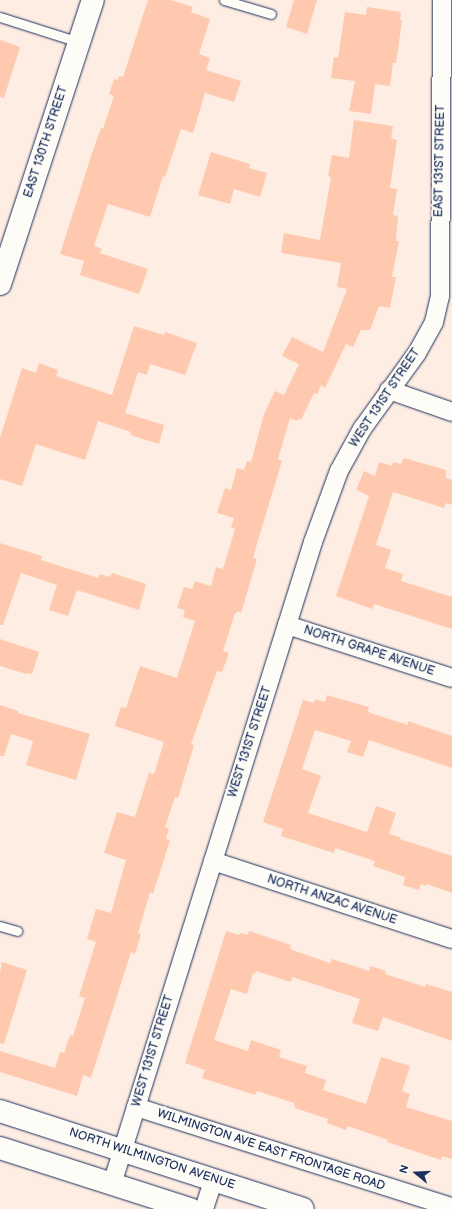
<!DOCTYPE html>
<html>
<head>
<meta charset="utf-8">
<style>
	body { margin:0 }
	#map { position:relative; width:452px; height:1209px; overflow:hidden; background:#feede2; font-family:"Balsamiq Sans",sans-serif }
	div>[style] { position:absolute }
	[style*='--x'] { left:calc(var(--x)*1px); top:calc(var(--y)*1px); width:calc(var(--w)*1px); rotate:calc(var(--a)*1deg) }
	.building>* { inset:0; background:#ffc9b0 }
	.roads { filter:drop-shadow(0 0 1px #1b2f5e) drop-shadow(0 0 1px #1b2f5e) }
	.lane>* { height:9px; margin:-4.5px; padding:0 4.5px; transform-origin:4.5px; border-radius:4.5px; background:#fdfcf7 }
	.street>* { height:18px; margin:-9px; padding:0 9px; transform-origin:9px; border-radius:9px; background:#fdfcf7 }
	.secondary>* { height:22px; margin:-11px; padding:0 11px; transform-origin:11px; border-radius:11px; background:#fdfcf7 }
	span { translate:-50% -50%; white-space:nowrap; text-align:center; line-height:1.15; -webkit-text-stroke:4px #fdfcf7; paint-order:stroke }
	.street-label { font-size:12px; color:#1b2f5e }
	.north { position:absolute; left:396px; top:1153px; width:40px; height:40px; -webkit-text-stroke:3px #fdfcf7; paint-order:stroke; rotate:288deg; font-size:11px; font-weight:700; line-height:16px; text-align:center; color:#1b2f5e }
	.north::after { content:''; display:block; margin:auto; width:14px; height:18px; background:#1b2f5e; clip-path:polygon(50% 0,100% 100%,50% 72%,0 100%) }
</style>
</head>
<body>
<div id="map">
	<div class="building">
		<div style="clip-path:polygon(148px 0,171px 0,193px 7px,191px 12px,210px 19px,199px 54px,210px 58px,206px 70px,241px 81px,234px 102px,205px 93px,193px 133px,181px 129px,165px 177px,163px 176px,150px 217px,108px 204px,94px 246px,102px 249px,100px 253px,148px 269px,139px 294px,80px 275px,84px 261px,60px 254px,93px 150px,101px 128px,103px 129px,114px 96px,109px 94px,114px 79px,118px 80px,119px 76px,123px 77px)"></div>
		<div style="clip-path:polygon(294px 0,317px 0,307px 34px,286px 27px)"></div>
		<div style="clip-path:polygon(367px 7px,401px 12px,400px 20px,402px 21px,396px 63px,393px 63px,390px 86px,375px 84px,371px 114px,349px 111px,355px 81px,331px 78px,334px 57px,338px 58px,345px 12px,366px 15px)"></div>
		<div style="clip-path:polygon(0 40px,20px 47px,4px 98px,0 97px)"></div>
		<div style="clip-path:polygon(354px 120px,393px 126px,391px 138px,397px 140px,390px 188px,397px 189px,393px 215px,398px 216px,396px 241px,399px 241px,392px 277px,396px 277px,390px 308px,379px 306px,370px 330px,361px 330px,353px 347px,346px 344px,325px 388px,321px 385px,317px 394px,314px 393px,301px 420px,298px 419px,297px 421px,290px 418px,278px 459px,282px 461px,256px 547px,253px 558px,257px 559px,241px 613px,237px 611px,236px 614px,235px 613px,223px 651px,229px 653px,222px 672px,217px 671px,191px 744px,194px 745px,178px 798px,175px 797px,165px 827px,169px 828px,166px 839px,170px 840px,153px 894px,150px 892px,138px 933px,141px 934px,135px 954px,131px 952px,91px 1078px,83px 1075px,77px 1096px,0 1072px,0 1051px,55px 1068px,60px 1052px,64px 1053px,70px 1035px,73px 1036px,85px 998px,79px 996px,96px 942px,87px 939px,96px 909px,111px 913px,126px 860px,104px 853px,117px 812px,135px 817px,149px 773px,154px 774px,164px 742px,115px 726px,121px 707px,126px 708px,140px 666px,177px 678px,195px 621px,183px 617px,185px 610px,177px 608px,184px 587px,192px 589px,195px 581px,211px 586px,216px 567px,223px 569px,235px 529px,231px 527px,234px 518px,217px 513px,225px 488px,231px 490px,237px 468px,244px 470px,247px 461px,251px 462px,264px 414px,275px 391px,284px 395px,299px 364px,282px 356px,292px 337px,323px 352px,347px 289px,337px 287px,341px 263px,281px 253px,284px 233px,320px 240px,331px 177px,328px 176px,332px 155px,349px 158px)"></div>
		<div style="clip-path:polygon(211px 152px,250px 164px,249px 168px,267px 173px,260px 197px,234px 189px,230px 204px,198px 195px)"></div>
		<div style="clip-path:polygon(134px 326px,164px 335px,165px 332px,197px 343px,185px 375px,150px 364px,147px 375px,138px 372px,125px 413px,164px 425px,159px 444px,130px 435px,131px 432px,98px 421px,85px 460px,36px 444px,22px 486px,0 479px,0 438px,22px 368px,36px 373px,39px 363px,58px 370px,56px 376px,112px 395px)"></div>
		<div style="clip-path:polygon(404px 458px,446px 470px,446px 478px,452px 480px,452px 505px,446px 503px,444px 508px,393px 492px,376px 545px,391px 550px,385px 568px,403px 574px,401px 581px,452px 597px,452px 629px,374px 604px,372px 609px,336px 596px,369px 496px,356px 490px,364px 471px,375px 476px,379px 462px,392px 466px,393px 462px,401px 464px)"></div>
		<div style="clip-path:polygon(0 543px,42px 556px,41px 560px,98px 578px,100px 574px,110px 577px,112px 573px,146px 584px,139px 610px,77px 590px,68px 616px,49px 610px,57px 585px,21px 573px,3px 625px,0 625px)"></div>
		<div style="clip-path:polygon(0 639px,39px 652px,32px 674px,27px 673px,26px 674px,0 666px)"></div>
		<div style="clip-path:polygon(327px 695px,369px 707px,368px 711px,370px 713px,408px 725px,408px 721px,452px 736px,452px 768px,369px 740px,363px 757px,347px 752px,351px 741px,315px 730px,302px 769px,321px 776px,308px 813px,367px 832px,376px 806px,396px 813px,389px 834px,400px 837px,400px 839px,452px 856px,452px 893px,427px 884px,426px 886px,421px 884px,419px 890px,403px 885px,405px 877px,373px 866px,375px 862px,372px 860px,335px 848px,334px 853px,281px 836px,283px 829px,263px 822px,303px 700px,314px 703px,315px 699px,325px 702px)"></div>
		<div style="clip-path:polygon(0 705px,18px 711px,18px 713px,90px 734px,76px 780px,26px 765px,33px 741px,11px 734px,4px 756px,0 756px)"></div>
		<div style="clip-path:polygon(226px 931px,239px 935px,240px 933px,248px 935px,249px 931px,291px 945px,290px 948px,292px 950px,330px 963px,332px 959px,369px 971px,370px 966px,386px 971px,385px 974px,425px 987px,426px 984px,452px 992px,452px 1041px,383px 1017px,378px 1031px,352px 1023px,360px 999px,292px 977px,291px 982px,256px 971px,255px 974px,253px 973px,247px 994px,231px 989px,214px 1040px,248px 1051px,251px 1040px,281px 1050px,279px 1057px,307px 1066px,305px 1073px,326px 1080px,323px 1090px,366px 1104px,381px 1057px,410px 1066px,402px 1091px,410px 1094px,406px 1107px,452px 1121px,452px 1159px,442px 1156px,441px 1160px,387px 1142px,388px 1140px,348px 1126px,346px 1130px,327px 1123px,328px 1119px,295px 1108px,294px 1103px,257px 1091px,255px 1095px,202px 1078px,205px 1070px,185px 1063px)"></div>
		<div style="clip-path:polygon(2px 962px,27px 970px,4px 1044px,0 1043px,0 973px)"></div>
	</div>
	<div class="roads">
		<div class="lane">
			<div style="--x:224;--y:0;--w:49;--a:16.6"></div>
			<div style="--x:0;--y:17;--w:83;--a:17.6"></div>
			<div style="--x:0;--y:926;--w:18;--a:16"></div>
		</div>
		<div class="street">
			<div style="--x:389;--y:390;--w:67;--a:19.2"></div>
			<div style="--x:287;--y:625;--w:173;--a:17.8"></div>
			<div style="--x:213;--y:861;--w:251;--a:18.1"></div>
			<div style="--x:136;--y:1107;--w:331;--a:17.6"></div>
			<div style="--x:112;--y:1184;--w:586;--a:-72.62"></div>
			<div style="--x:287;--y:625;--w:87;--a:-72.6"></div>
			<div style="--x:313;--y:542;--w:76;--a:-69.9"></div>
			<div style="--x:339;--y:471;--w:48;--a:-61.3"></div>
			<div style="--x:362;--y:429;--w:94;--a:-54.1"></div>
			<div style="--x:417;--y:353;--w:35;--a:-61"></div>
			<div style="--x:434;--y:322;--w:27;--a:-77"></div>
			<div style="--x:440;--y:296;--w:296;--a:-89.6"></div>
			<div style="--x:204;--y:1209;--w:32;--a:-72"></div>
		</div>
		<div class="secondary">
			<div style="--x:0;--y:284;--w:299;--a:-71.9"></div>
			<div style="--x:0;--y:1111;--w:318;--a:17.9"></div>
			<div style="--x:0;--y:1148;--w:200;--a:17.8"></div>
		</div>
	</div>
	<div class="street-label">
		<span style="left:46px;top:142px;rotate:-72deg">EAST 130TH STREET</span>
		<span style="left:440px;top:161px;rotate:-89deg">EAST 131ST STREET</span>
		<span style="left:385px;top:398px;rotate:-56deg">WEST 131ST STREET</span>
		<span style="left:369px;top:651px;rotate:18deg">NORTH GRAPE AVENUE</span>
		<span style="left:250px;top:742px;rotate:-72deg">WEST 131ST STREET</span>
		<span style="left:332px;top:900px;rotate:18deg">NORTH ANZAC AVENUE</span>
		<span style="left:153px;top:1051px;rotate:-73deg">WEST 131ST STREET</span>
		<span style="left:271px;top:1150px;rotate:18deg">WILMINGTON AVE EAST FRONTAGE ROAD</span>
		<span style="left:152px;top:1159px;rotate:18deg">NORTH WILMINGTON AVENUE</span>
	</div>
	<div class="north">N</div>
</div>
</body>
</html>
